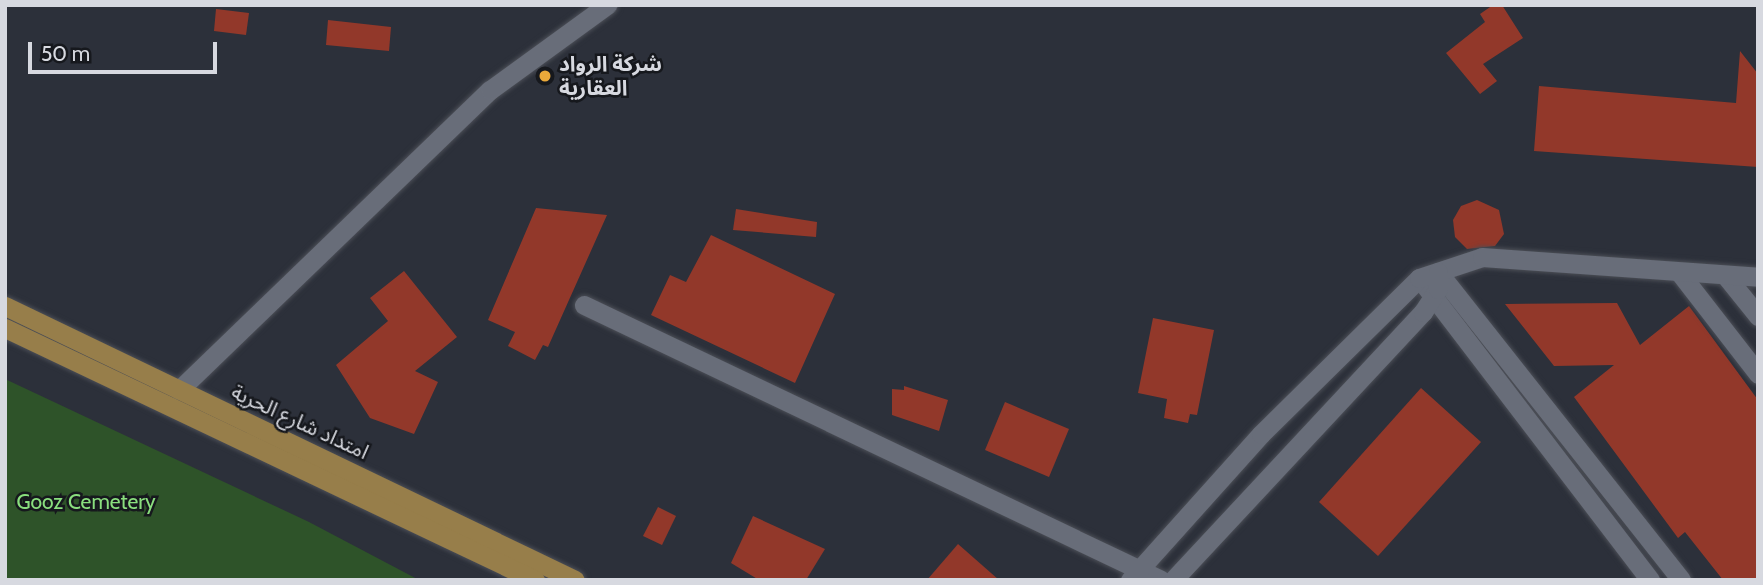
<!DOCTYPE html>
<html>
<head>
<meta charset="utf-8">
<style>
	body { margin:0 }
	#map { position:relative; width:1763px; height:585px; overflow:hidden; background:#2c303a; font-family:Cabin,"Noto Sans Arabic",sans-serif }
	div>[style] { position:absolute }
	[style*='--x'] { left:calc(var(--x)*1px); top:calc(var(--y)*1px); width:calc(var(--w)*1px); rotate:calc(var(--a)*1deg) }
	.green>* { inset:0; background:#2e5329 }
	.building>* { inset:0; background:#92382a }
	.roads { filter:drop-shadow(0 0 2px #4b4e56) drop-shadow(0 0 2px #4b4e56) }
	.minor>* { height:19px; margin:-9.5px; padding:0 9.5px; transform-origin:9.5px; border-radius:9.5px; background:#686d79 }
	.primary>* { height:19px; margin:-9.5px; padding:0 9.5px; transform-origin:9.5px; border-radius:9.5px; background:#977e4a }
	.dots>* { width:19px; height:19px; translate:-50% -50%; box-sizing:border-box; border:4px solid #16181d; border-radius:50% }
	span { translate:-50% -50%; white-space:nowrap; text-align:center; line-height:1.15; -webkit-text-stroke:5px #16181d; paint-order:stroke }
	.poi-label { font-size:21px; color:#d7d9e0; font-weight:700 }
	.left { translate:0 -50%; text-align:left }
	.street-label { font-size:21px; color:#d7d9e0 }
	.park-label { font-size:21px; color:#8adf7e }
	.frame { position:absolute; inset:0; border:7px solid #d7d9e0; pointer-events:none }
	.scale { position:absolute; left:28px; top:42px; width:189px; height:32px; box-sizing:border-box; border:4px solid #d7d9e0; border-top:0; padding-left:9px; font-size:21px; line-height:24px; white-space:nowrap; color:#d7d9e0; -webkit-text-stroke:5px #16181d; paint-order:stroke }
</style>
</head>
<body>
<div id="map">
	<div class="green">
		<div style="clip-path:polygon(5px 379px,309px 522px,419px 580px,5px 580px)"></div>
	</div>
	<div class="building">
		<div style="clip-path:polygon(1493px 5px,1502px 5px,1523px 38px,1483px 64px,1497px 81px,1480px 94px,1446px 53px,1485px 22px,1480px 14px)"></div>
		<div style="clip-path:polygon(216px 9px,249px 13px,246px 35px,214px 31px)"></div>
		<div style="clip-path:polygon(328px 20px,391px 27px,389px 51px,326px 45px)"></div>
		<div style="clip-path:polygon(1740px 51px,1758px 74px,1758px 167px,1534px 151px,1539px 86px,1736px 103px)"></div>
		<div style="clip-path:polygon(1477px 200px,1499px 210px,1504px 234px,1495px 246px,1467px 249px,1455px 237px,1453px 220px,1461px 206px)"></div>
		<div style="clip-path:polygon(536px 208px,607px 215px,548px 347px,543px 345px,535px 360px,508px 346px,515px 332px,488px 320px)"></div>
		<div style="clip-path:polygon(736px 209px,817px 222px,816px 237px,733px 230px)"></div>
		<div style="clip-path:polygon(711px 235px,835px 294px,795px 383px,651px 315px,670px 275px,686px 282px)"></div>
		<div style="clip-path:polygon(404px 271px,457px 337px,415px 371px,438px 382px,414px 434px,370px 418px,336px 365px,388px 321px,370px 298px)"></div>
		<div style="clip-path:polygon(1617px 303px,1640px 345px,1689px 306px,1758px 400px,1758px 580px,1723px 580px,1685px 532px,1678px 538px,1574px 397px,1614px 365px,1554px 366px,1505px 304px)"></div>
		<div style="clip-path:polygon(1153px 318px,1214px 330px,1197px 415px,1190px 414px,1188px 423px,1164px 418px,1167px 399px,1138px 393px)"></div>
		<div style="clip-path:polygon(904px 386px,948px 400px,939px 431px,892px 415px,892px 389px,904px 390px)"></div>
		<div style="clip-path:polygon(1421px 388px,1481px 442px,1378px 556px,1319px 502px)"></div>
		<div style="clip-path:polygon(1005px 402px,1069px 429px,1049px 477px,985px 450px)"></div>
		<div style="clip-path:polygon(658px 507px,676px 516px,662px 545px,643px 536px)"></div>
		<div style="clip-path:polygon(753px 516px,825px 549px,806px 580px,759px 580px,731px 563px)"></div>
		<div style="clip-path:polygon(958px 544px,999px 580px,927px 580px)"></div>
	</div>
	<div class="roads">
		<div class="minor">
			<div style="--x:1438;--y:272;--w:392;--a:51.7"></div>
			<div style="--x:1679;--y:272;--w:129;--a:52.2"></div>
			<div style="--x:1725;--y:275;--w:53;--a:51.2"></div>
			<div style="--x:1426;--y:287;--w:369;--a:52.6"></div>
			<div style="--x:584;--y:305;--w:639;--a:25.48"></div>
			<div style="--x:179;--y:390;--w:432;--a:-44"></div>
			<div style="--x:490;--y:90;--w:145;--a:-36"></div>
			<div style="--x:1130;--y:580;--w:196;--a:-48.1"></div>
			<div style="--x:1261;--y:434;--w:222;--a:-44.6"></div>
			<div style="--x:1419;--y:278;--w:66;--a:-18.4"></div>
			<div style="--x:1482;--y:257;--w:277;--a:4.1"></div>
			<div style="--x:1173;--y:580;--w:367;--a:-47"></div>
			<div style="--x:1423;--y:312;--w:27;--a:-57"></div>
			<div style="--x:1438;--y:289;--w:17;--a:-90"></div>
		</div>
		<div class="primary">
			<div style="--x:5;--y:306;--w:632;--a:25.67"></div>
			<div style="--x:5;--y:328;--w:587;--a:25.43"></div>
		</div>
	</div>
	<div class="dots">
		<div style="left:545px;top:76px;background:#eba93a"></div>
	</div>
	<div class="poi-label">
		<span class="left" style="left:559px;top:76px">شركة الرواد<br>العقارية</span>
	</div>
	<div class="street-label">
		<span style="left:300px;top:422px;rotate:25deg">امتداد شارع الحرية</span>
	</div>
	<div class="park-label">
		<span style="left:86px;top:502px">Gooz Cemetery</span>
	</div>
	<div class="frame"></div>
	<div class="scale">50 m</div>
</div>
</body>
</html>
